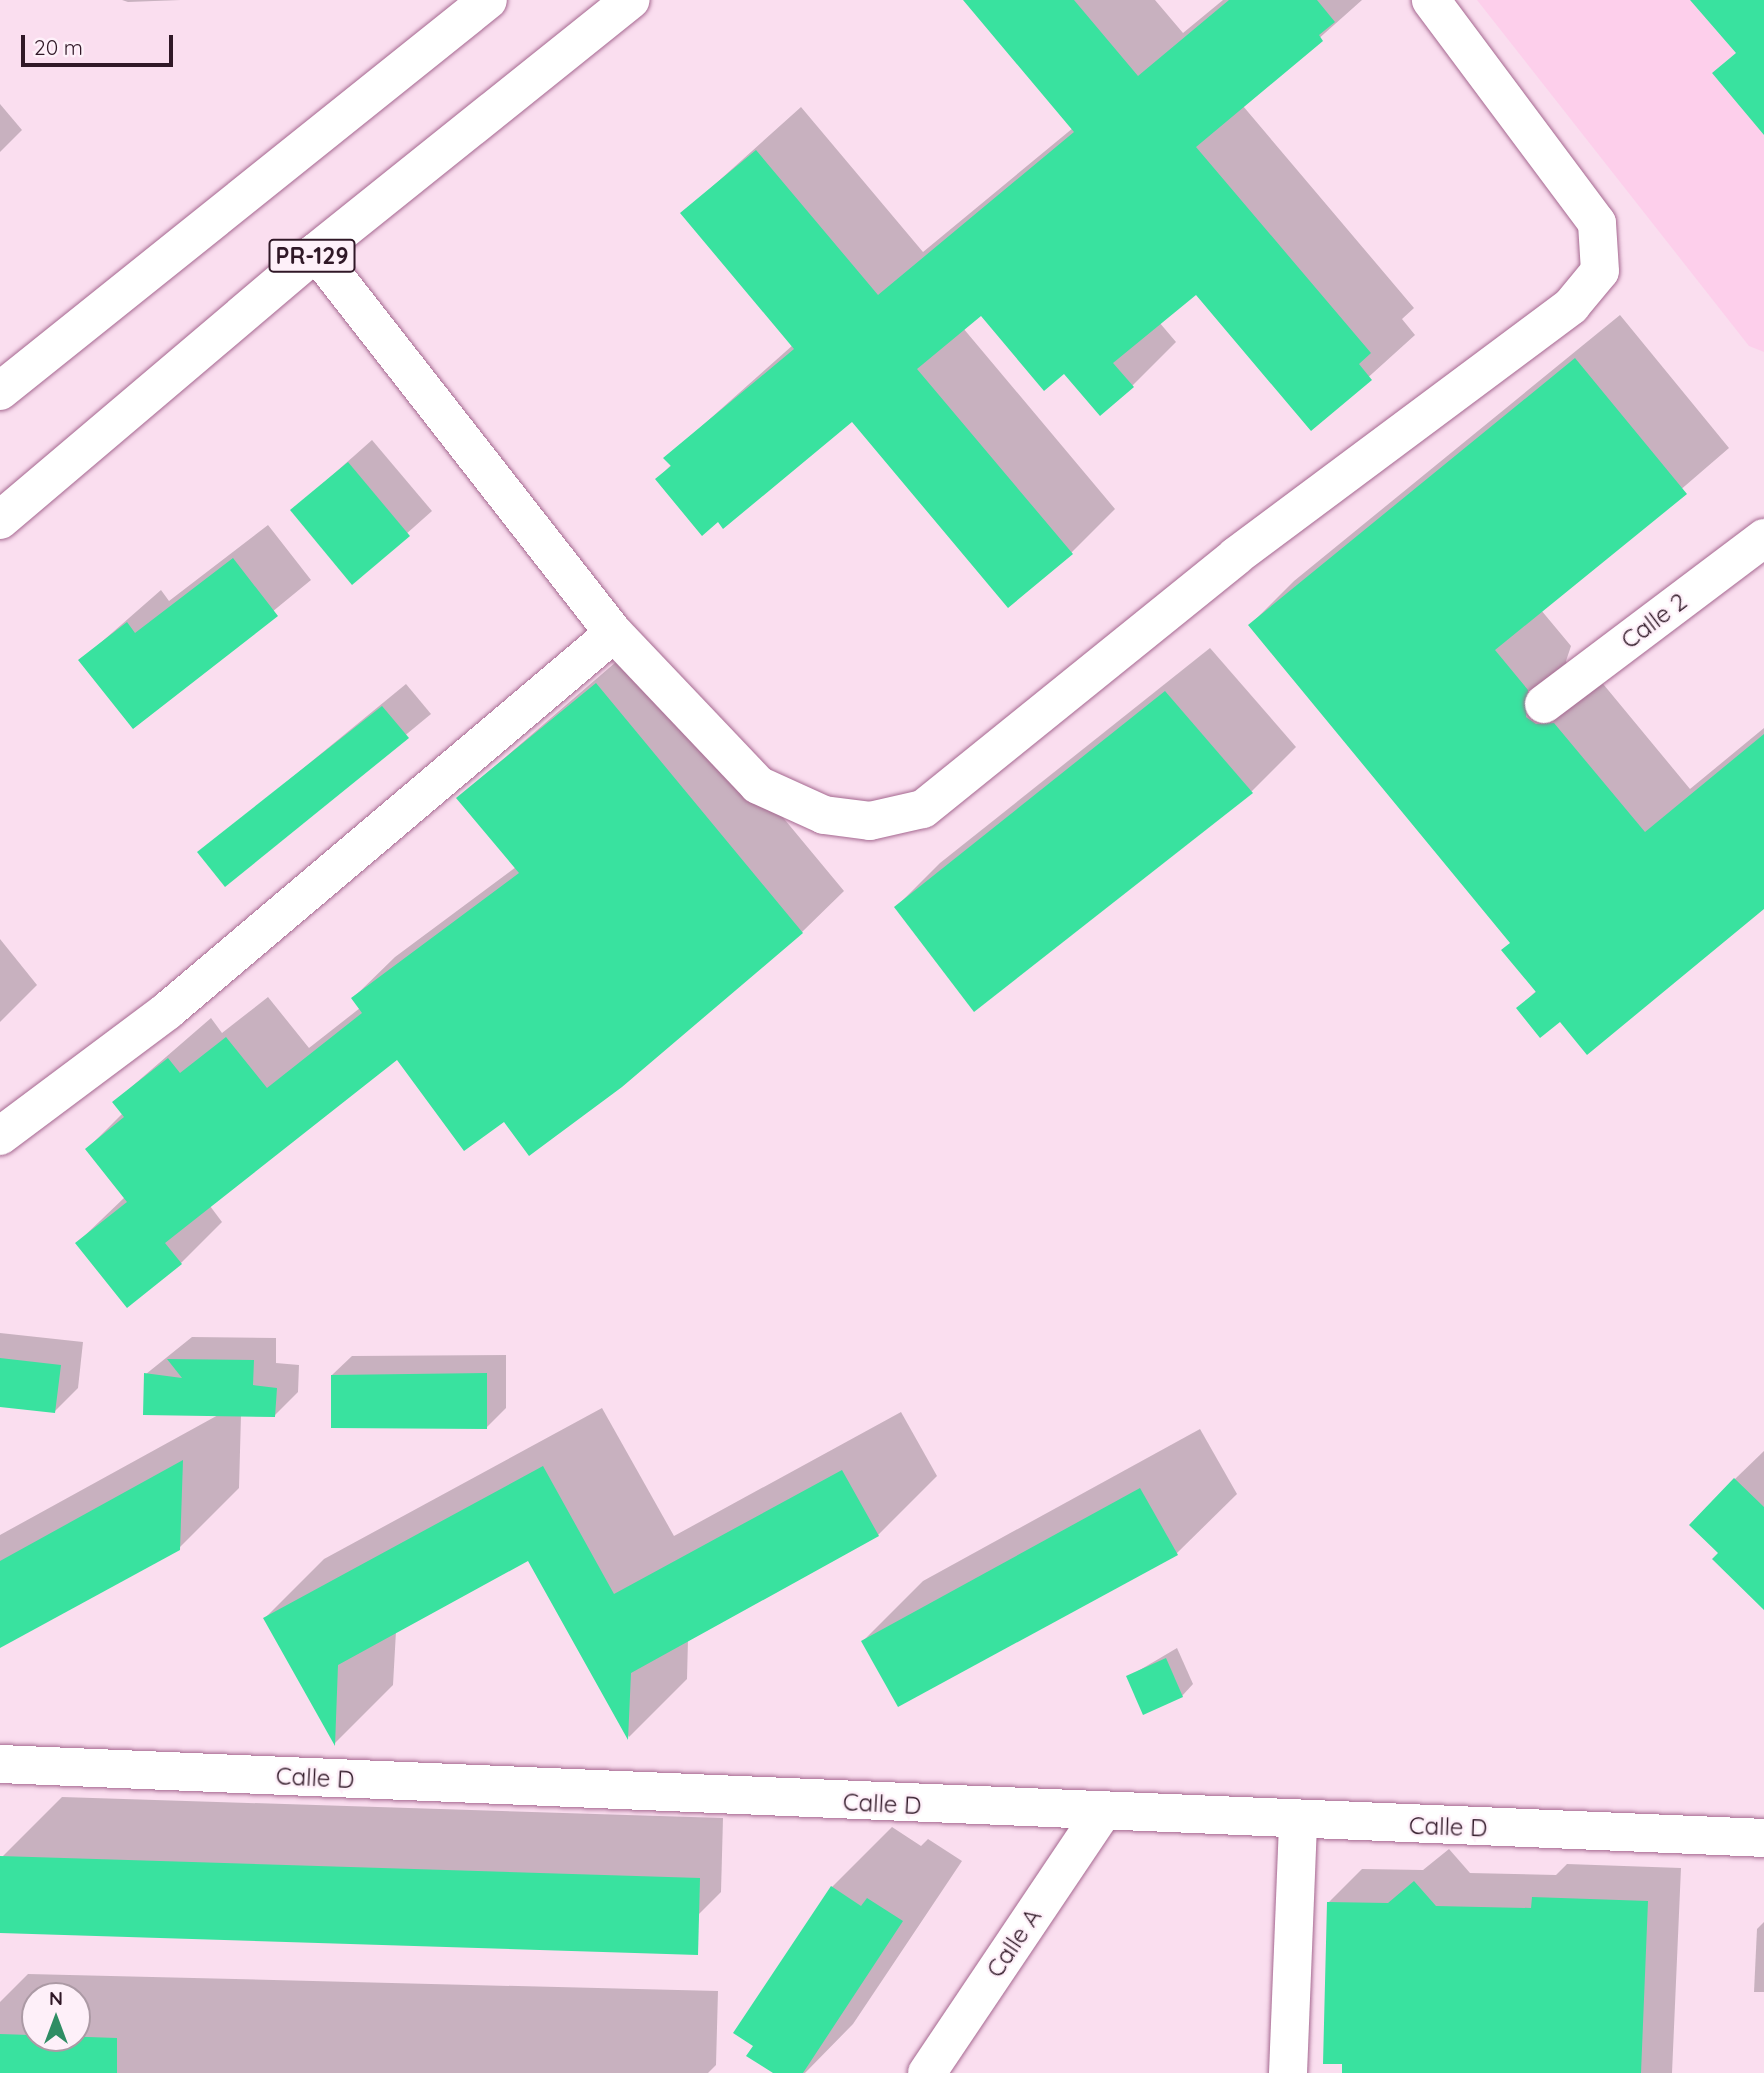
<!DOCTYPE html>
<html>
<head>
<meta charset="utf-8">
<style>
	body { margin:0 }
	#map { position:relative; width:1764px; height:2073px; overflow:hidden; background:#fadeef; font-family:Quicksand,sans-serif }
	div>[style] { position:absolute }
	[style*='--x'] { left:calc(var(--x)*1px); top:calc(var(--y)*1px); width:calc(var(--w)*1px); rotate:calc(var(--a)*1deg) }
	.built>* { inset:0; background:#fdcfeb }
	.shadow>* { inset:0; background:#0003 }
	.building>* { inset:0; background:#39e29f }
	.roads { filter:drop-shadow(0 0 2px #a56890) drop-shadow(0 0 2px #a56890) }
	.minor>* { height:38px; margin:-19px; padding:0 19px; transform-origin:19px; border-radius:19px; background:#fff }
	.primary>* { height:38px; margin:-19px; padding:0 19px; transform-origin:19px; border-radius:19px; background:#fff }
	span { translate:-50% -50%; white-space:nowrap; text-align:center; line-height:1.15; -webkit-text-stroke:5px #fef0f9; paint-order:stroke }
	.shield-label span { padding:2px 5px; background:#fef0f9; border:2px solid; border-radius:5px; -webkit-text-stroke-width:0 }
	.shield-label { font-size:23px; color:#301827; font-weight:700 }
	.street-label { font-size:24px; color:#301827 }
	.north { position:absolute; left:21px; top:1982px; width:70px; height:70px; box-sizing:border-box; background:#fef0f9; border:2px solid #ac9aa5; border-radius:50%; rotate:0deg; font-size:19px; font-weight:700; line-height:28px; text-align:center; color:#301827 }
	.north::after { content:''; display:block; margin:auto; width:24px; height:32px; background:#2f8d64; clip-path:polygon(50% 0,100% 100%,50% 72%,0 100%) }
	.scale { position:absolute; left:21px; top:35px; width:152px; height:32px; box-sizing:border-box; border:4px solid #301827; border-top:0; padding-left:9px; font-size:21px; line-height:24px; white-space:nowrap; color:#301827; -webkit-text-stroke:5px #fef0f9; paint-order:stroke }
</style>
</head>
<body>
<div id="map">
	<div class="built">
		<div style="clip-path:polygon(1477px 0,1764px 0,1764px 352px,1749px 346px)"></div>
	</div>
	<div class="shadow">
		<div style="clip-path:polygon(122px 0,181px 0,128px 2px)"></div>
		<div style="clip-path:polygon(965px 0,1155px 0,1183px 33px,1223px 0,1362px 0,1243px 106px,1414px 308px,1402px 319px,1415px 335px,1311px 429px,1196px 292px,1159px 322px,1176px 342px,1132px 386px,1064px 372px,981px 314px,963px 328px,1115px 509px,1071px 553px,852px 420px,718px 520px,657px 479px,672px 464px,666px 458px,793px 345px,683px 213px,801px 107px,923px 252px,1073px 128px)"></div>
		<div style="clip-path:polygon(0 104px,22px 130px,0 152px)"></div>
		<div style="clip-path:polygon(1620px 315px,1729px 448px,1541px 610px,1571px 646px,1566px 661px,1571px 674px,1599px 679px,1690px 789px,1764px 728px,1764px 907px,1560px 1019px,1519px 1008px,1536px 991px,1512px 942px,1250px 625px,1294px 581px)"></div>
		<div style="clip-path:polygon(372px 440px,432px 511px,352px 582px,292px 511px)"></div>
		<div style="clip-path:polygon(268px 525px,311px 580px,133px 726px,81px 660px,161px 590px,169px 601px)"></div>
		<div style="clip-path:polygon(638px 643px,844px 891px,802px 932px,504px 1120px,397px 1058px,210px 1206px,222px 1222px,181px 1263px,77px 1243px,125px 1197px,87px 1149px,123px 1113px,114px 1102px,211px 1018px,222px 1033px,268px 997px,309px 1048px,360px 1008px,353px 998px,395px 957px,516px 867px,458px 798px)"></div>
		<div style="clip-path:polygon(1210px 648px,1296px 747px,1252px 791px,974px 1010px,896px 907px,940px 863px)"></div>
		<div style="clip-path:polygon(406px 684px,431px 714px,225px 884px,200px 853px)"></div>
		<div style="clip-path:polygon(0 939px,37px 985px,0 1022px)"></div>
		<div style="clip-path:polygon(0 1333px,83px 1342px,78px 1388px,54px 1412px,0 1405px)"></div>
		<div style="clip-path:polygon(192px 1337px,276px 1338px,276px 1363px,299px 1365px,298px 1392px,275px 1415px,241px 1415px,239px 1488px,179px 1548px,0 1646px,0 1535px,220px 1414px,146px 1374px)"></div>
		<div style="clip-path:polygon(506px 1355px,506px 1408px,487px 1427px,332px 1375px,352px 1356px)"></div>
		<div style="clip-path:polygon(602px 1408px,674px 1536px,901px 1412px,937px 1476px,878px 1535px,688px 1639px,687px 1679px,629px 1737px,528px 1558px,396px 1631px,393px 1685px,335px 1743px,265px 1618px,324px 1559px)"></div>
		<div style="clip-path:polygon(1200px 1429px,1237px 1494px,1177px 1553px,863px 1641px,923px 1581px)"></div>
		<div style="clip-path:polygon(1764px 1451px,1764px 1607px,1720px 1553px,1735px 1479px)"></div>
		<div style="clip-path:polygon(1177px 1648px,1193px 1684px,1182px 1696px,1128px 1677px)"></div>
		<div style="clip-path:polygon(62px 1797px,723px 1818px,721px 1892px,661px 1952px,0 1931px,2px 1857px)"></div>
		<div style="clip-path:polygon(892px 1827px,921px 1846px,928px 1839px,962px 1861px,853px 2024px,805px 2073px,776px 2073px,755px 2046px,832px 1887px)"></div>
		<div style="clip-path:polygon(1449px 1849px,1470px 1873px,1556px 1875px,1567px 1864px,1681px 1868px,1672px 2073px,1343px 2073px,1328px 1903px,1362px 1869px,1423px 1870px)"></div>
		<div style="clip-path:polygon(1764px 1922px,1764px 1992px,1754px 1992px,1757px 1929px)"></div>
		<div style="clip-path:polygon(evenodd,28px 1974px,718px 1991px,716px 2065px,708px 2073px,0 2073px,0 2002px,28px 1974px,35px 1996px,77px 1996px,77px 2038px,35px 2038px,35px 1996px)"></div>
	</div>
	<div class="building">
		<div style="clip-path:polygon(963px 0,1074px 0,1138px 76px,1229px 0,1317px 0,1335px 22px,1319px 35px,1323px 41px,1196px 147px,1371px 353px,1359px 364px,1372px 380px,1311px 431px,1196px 295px,1113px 363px,1134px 387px,1100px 416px,1064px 374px,1044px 391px,981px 316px,917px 369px,1073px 554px,1008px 608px,852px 422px,723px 529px,718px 522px,702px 536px,655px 479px,671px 466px,663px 458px,794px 349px,680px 213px,756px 150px,878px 295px,1074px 132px)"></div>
		<div style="clip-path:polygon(1690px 0,1764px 0,1764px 135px,1712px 73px,1736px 53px)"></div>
		<div style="clip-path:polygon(1575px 358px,1687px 494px,1495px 650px,1528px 690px,1526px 717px,1536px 724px,1554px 723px,1645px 832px,1764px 734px,1764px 909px,1587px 1055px,1560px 1022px,1540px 1038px,1516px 1008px,1536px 992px,1501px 950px,1510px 943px,1248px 625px)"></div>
		<div style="clip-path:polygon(348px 462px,410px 536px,352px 585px,290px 510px)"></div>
		<div style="clip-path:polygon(233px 558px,278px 616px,133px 729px,78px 660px,127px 622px,135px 633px)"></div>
		<div style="clip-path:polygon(596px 683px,803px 933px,622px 1087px,529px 1156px,504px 1122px,464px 1151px,397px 1060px,165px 1243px,182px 1264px,127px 1308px,75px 1243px,127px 1202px,85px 1149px,124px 1117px,112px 1102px,168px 1058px,180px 1073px,226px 1037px,267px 1088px,362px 1013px,351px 998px,519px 873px,456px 798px)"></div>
		<div style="clip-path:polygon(1165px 691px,1253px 793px,974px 1012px,894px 907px)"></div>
		<div style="clip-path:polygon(382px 706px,409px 738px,225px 887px,197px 852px)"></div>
		<div style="clip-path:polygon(0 1358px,61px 1365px,55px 1413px,0 1407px)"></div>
		<div style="clip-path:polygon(167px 1359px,254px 1360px,253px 1385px,277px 1388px,275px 1417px,143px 1415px,144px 1373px,182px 1378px)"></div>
		<div style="clip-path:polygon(487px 1373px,487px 1429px,331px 1428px,331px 1375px)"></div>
		<div style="clip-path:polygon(183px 1460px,180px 1550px,0 1648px,0 1561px)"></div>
		<div style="clip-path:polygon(543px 1466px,614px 1594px,842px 1470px,879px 1536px,631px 1673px,628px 1740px,528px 1561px,338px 1665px,335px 1746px,263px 1618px)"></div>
		<div style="clip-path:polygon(1734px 1478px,1764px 1507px,1764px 1610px,1712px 1559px,1718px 1553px,1689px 1525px)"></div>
		<div style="clip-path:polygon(1140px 1488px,1178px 1555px,898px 1707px,861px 1641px)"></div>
		<div style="clip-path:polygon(1166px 1658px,1183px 1697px,1143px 1715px,1126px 1676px)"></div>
		<div style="clip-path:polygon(0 1856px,700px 1878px,698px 1955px,0 1933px)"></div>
		<div style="clip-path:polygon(1414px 1881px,1436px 1906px,1531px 1908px,1532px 1897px,1648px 1901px,1641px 2073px,1342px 2073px,1342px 2064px,1323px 2064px,1327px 1902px,1388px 1903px)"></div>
		<div style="clip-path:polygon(831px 1886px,861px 1906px,867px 1898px,903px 1921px,803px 2073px,773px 2073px,746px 2056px,753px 2046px,733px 2033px)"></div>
		<div style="clip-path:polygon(0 2034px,117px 2038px,117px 2073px,0 2073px)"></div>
	</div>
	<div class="roads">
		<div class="minor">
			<div style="--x:316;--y:252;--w:484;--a:52"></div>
			<div style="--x:614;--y:633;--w:209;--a:46.5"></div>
			<div style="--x:758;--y:785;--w:72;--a:24.4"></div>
			<div style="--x:824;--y:815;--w:46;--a:7.4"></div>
			<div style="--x:870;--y:821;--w:54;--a:-12.8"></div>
			<div style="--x:923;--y:809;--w:402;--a:-38.9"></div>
			<div style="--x:1236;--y:556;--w:418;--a:-36.7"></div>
			<div style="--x:1571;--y:306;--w:45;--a:-50.4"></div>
			<div style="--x:1600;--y:271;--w:48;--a:-93.6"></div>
			<div style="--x:1597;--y:223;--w:278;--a:-126.7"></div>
			<div style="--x:1544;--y:704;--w:276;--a:-37"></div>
			<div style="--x:0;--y:1136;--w:209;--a:-36.8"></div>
			<div style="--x:167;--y:1011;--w:585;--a:-40.22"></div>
			<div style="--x:0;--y:1764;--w:1766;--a:2.4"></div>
			<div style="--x:927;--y:2073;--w:313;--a:-56.1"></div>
			<div style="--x:1288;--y:2073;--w:252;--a:-87.7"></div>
		</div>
		<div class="primary">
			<div style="--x:0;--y:391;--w:625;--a:-38.7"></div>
			<div style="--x:0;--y:520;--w:414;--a:-40.3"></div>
			<div style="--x:316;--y:252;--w:403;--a:-38.7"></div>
		</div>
	</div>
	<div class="shield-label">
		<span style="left:312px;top:256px">PR-129</span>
	</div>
	<div class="street-label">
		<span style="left:1654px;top:621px;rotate:-37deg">Calle 2</span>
		<span style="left:315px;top:1778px;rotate:3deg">Calle D</span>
		<span style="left:882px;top:1804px;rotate:3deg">Calle D</span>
		<span style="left:1448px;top:1827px;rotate:2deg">Calle D</span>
		<span style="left:1014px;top:1943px;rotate:-56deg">Calle A</span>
	</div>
	<div class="north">N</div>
	<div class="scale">20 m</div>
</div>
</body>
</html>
